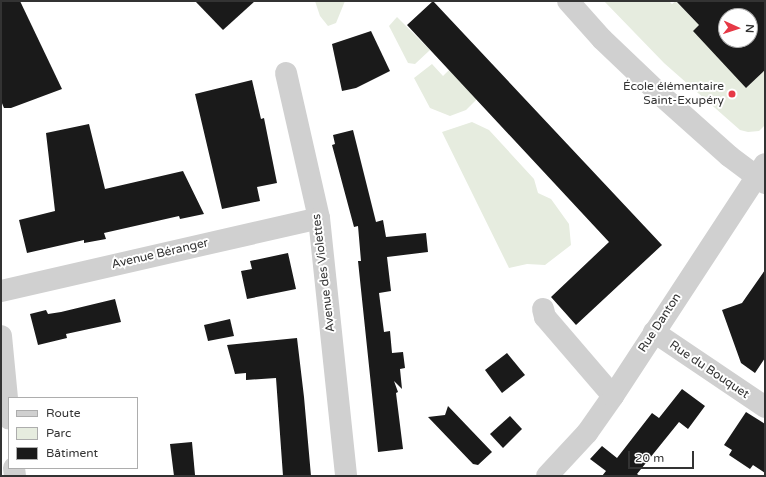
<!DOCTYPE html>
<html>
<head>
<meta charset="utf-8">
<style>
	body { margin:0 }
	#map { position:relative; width:766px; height:477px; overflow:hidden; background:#fff; font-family:"Varela Round",sans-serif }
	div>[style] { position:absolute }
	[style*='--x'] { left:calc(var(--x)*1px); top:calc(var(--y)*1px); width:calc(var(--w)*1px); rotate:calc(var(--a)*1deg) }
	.green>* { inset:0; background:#e6ecdf }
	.building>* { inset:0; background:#1a1a1a }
	.minor>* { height:22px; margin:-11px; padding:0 11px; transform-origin:11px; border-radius:11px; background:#d0d0d0 }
	.dots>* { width:11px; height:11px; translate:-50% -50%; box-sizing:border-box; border:2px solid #fff; border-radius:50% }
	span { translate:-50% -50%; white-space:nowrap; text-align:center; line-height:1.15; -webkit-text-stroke:4px #fff; paint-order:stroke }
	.poi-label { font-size:12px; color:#333 }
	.right { translate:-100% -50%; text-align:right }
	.street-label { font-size:12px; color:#333 }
	.frame { position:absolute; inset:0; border:2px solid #333; pointer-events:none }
	.legend { position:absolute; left:8px; top:397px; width:130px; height:72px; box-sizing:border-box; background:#fff; border:1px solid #adadad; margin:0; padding:5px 7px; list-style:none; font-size:12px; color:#333 }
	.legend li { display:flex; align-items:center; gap:8px; height:20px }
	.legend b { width:20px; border:1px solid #adadad }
	.north { position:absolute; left:718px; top:8px; width:40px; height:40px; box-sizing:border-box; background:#fff; border:1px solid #adadad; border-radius:50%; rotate:93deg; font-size:11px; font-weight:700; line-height:16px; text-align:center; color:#333 }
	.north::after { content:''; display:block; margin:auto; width:14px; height:18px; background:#e63946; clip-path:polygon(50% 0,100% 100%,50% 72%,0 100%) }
	.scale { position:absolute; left:628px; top:451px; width:66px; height:18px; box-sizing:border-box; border:2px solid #333; border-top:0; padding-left:5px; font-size:12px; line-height:14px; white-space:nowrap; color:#333; -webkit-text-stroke:3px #fff; paint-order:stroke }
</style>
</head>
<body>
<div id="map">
	<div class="green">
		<div style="clip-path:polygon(315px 1px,345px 1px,336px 23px,328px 26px,320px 16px)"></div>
		<div style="clip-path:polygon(604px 1px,669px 1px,672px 4px,676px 1px,695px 21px,706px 11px,746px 88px,765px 70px,765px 125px,759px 131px,748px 132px,740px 130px,664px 63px)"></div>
		<div style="clip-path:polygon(397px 17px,430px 50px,415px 64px,408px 63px,389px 26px)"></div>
		<div style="clip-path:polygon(432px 64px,443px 76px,449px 70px,477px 99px,466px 110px,450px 116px,430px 108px,414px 78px)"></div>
		<div style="clip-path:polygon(472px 122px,489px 130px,534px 179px,538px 193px,551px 199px,569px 224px,571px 245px,545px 265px,527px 264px,509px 268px,442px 132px)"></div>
	</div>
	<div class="building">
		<div style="clip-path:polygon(1px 1px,20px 1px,62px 89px,11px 108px,4px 108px,1px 101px)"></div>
		<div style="clip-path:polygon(195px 1px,255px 1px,223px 30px)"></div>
		<div style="clip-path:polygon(433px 1px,662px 245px,576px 325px,551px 297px,609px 242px,407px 25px)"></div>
		<div style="clip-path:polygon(evenodd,676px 1px,765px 1px,765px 70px,746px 88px,693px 31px,699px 25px,676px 1px,726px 16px,750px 16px,750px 40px,726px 40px,726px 16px)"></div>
		<div style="clip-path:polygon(371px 31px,390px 71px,356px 88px,342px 91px,332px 44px)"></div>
		<div style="clip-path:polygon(252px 80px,261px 119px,264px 118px,277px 183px,257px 187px,260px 201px,222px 209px,195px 94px)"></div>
		<div style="clip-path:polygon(89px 124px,105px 189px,183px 171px,204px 214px,180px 219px,179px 216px,104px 233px,106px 239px,84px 243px,84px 240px,27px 253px,19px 220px,55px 211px,46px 133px)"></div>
		<div style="clip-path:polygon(353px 130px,376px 222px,383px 220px,386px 237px,426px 233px,428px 252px,387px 257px,391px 291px,379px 293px,384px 332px,390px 331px,392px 353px,403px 352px,405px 368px,400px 369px,402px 389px,394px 381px,398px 392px,396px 393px,403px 449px,378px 452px,358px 261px,361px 261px,358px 226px,354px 227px,332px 145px,335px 144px,333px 135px)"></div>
		<div style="clip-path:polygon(288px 253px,296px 289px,247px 299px,241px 271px,252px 269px,250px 261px)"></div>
		<div style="clip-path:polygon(765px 270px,765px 358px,755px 373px,741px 363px,722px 310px,742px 303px)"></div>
		<div style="clip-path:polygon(115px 299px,121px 322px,66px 334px,67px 338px,38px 345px,30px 314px,46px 310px,48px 314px,61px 312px)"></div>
		<div style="clip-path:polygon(230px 319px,234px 336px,208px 341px,204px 325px)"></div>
		<div style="clip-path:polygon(297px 338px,304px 397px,311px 476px,283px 476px,276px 378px,246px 380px,246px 373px,235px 374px,227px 345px)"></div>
		<div style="clip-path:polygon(507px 353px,525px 375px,502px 393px,485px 370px)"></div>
		<div style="clip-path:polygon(682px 389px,705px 406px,688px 429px,679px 422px,637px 474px,640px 476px,602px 476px,606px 471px,590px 459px,602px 446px,617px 458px,652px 413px,659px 418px)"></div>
		<div style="clip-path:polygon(448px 406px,492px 452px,478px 465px,473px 464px,428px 417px,445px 415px)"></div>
		<div style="clip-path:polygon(746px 412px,765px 424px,765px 473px,753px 465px,750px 469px,729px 455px,732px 450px,724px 445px)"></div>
		<div style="clip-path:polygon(510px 416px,522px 429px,503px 448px,490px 434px)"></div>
		<div style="clip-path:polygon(192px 442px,195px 475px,174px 476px,170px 444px)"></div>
	</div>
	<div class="minor">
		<div style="--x:568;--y:1;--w:51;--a:48.2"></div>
		<div style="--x:602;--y:39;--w:84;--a:43.6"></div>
		<div style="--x:663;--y:97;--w:89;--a:41.8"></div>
		<div style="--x:729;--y:156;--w:45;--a:36.9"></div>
		<div style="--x:286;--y:73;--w:149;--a:77.2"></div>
		<div style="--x:319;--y:218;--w:259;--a:84"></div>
		<div style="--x:1;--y:291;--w:326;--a:-12.9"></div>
		<div style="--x:543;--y:309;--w:8;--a:76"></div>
		<div style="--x:545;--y:317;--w:104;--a:49.3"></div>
		<div style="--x:654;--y:332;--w:134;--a:34"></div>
		<div style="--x:1;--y:336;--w:83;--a:84.5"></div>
		<div style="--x:14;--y:468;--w:8;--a:83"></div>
		<div style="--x:547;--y:476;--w:59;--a:-47.1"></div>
		<div style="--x:587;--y:433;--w:45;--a:-54.9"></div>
		<div style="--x:613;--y:396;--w:277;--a:-56.8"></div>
	</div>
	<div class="dots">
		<div style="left:732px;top:94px;background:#e63946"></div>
	</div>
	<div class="poi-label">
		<span class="right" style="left:724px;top:94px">École élémentaire<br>Saint-Exupéry</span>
	</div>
	<div class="street-label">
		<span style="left:160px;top:254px;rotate:-13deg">Avenue Béranger</span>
		<span style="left:324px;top:273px;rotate:-97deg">Avenue des Violettes</span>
		<span style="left:660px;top:323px;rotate:-57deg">Rue Danton</span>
		<span style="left:709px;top:370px;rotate:34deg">Rue du Bouquet</span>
	</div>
	<div class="frame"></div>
	<ul class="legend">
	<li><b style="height:5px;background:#d0d0d0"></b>Route</li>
	<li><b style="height:11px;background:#e6ecdf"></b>Parc</li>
	<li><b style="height:11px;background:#1a1a1a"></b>Bâtiment</li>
	</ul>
	<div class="north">N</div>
	<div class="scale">20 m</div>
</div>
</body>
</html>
